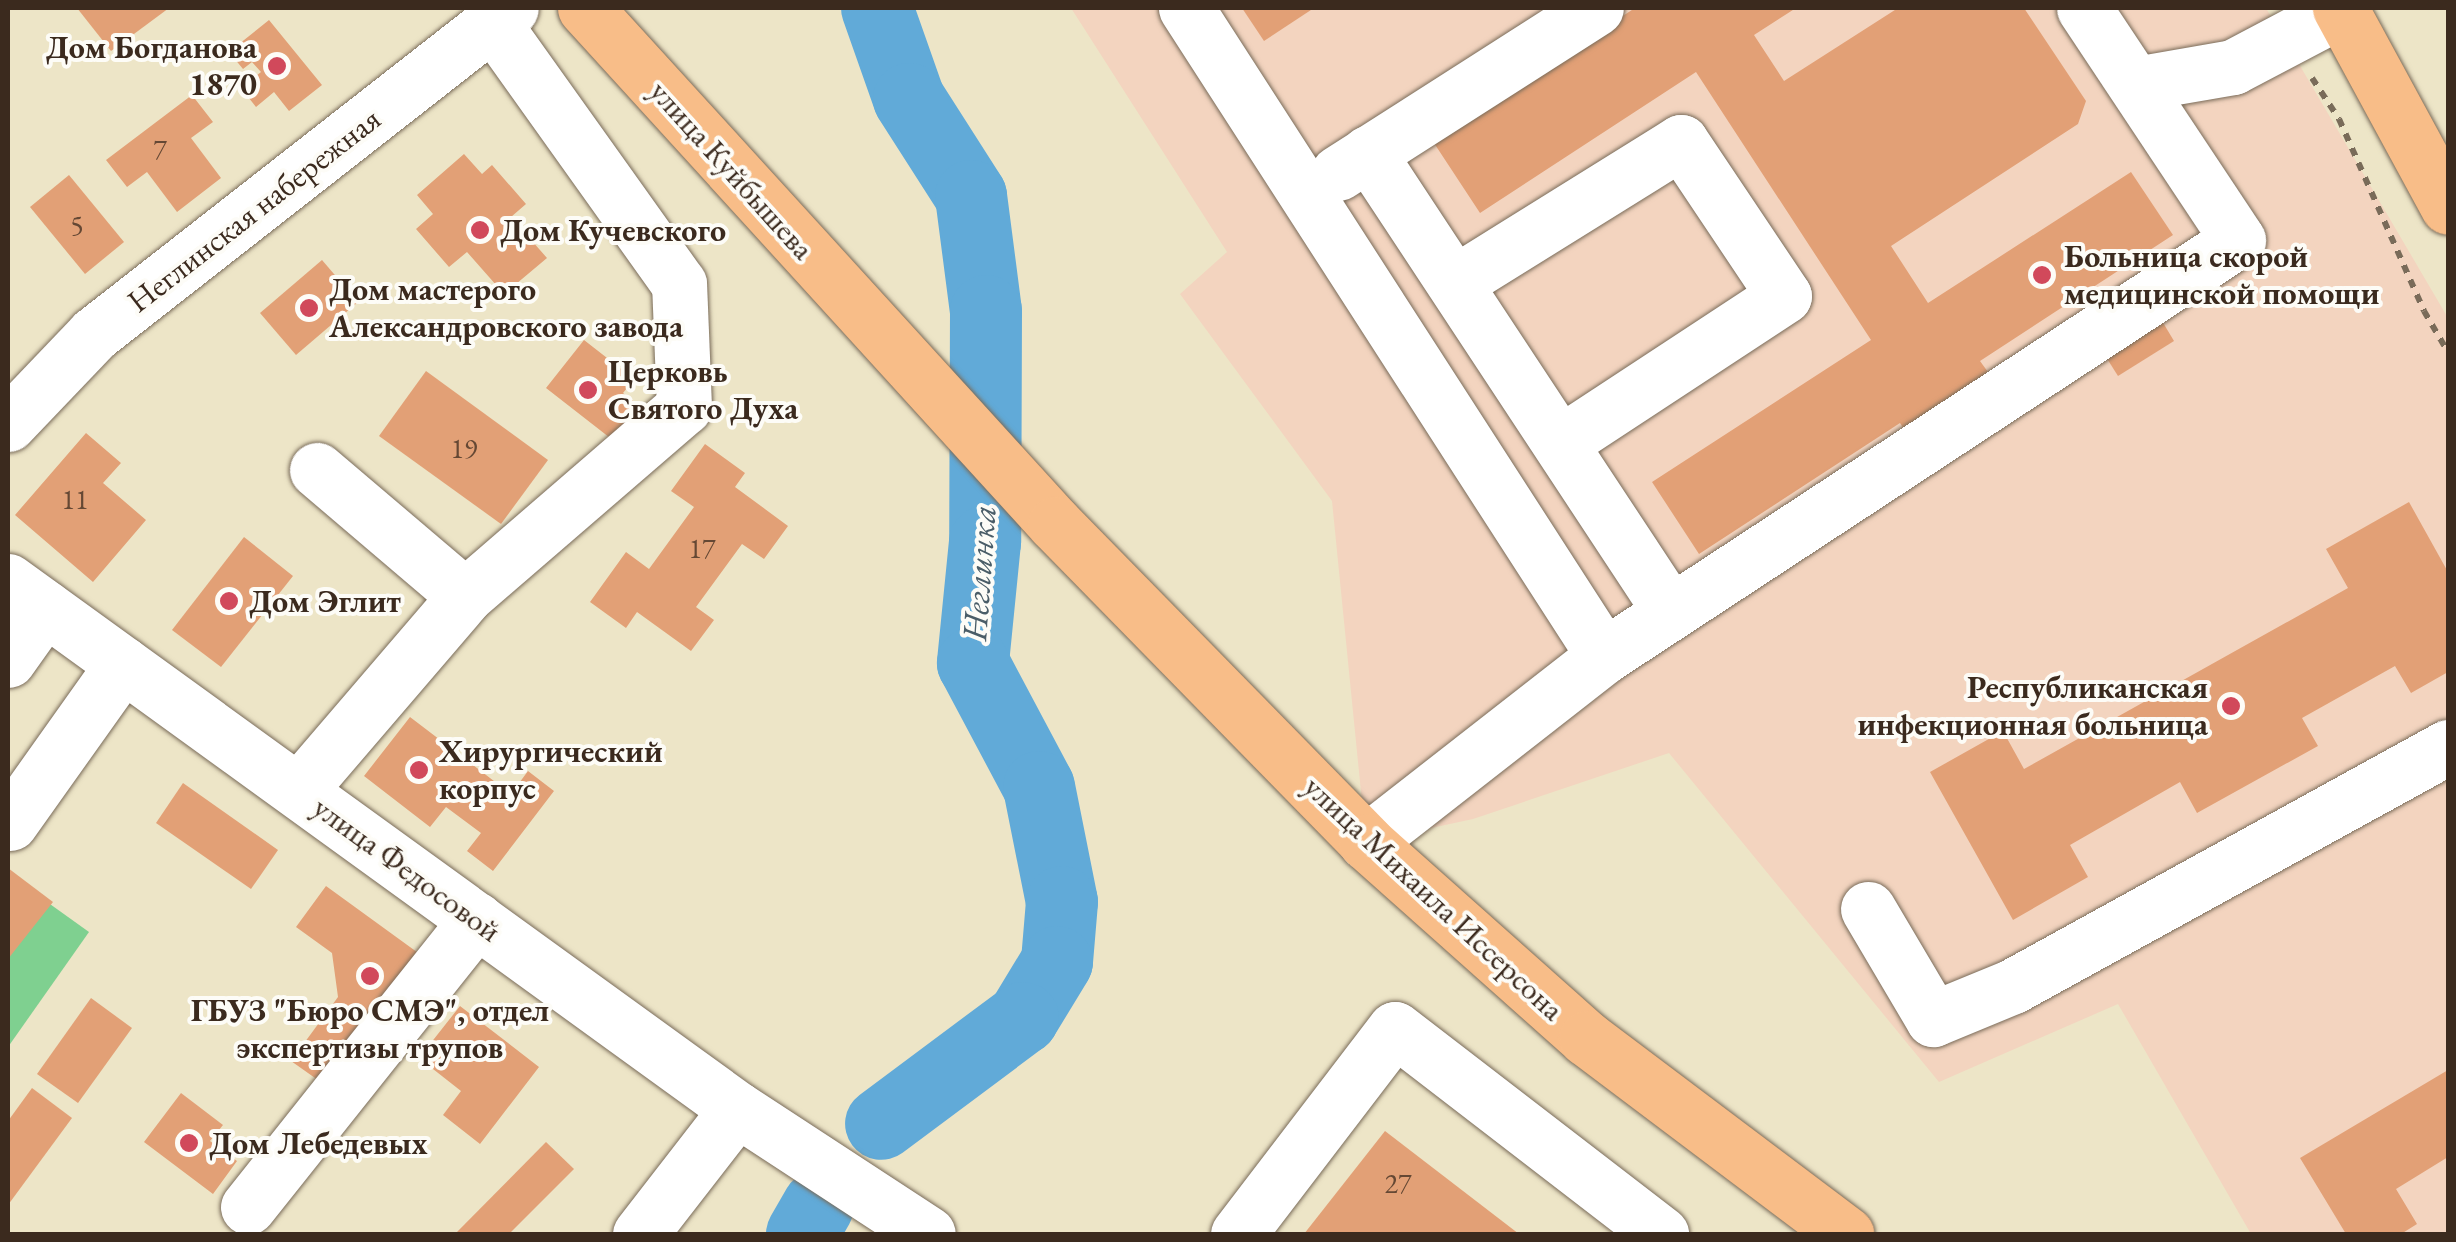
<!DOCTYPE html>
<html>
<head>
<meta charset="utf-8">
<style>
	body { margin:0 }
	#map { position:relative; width:2456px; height:1242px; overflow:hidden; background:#ede5c7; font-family:"EB Garamond",serif }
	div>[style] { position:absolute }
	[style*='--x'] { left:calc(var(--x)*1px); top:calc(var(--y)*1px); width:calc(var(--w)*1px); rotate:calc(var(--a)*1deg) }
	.built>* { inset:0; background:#f3d4bf }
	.green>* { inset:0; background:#7fd090 }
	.river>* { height:72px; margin:-36px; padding:0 36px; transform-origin:36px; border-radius:36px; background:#61aad8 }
	.building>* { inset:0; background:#e2a076 }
	.path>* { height:6px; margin-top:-3px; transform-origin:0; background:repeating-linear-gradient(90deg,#796b59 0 8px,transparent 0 16px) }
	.roads { filter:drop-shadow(0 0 2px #796b59) drop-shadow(0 0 2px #796b59) }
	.minor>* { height:55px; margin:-27.5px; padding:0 27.5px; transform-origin:27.5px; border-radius:27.5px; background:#fff }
	.major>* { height:55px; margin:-27.5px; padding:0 27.5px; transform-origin:27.5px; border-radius:27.5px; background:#f8bd88 }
	.dots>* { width:28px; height:28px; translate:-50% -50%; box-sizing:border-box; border:5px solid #fdfcf7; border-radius:50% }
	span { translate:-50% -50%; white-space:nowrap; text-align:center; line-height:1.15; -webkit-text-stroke:8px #fdfcf7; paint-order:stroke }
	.number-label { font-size:28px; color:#654834 }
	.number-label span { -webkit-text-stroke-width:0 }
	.poi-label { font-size:32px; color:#3b2a1e; font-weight:700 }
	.right { translate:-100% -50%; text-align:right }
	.left { translate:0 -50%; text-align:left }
	.street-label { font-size:32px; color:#3b2a1e }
	.water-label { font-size:35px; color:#4a5d68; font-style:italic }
	.frame { position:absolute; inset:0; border:10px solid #3b2a1e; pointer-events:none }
</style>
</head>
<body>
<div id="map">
	<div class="built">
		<div style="clip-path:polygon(1071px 8px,2266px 8px,2448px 318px,2448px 1234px,2251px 1234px,2118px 1004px,1939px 1082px,1669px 753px,1473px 819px,1366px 842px,1332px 501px,1180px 294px,1227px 252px)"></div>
	</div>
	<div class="green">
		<div style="clip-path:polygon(8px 874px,89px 932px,8px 1047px)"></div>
	</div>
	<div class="river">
		<div style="--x:877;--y:8;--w:96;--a:70.6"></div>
		<div style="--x:909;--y:99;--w:115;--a:57.4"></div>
		<div style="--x:971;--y:196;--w:116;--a:82.6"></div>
		<div style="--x:986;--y:311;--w:231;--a:90.2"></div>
		<div style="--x:985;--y:542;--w:122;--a:95.7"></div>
		<div style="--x:973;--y:663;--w:140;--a:62"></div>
		<div style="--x:1039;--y:787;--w:117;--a:78.7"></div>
		<div style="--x:1062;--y:902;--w:60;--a:94.8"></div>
		<div style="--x:1057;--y:962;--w:66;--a:121.3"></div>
		<div style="--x:1023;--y:1018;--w:177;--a:143.3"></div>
		<div style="--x:802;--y:1234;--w:32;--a:-60"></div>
	</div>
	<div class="building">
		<div style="clip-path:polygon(77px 8px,169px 8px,111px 51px)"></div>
		<div style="clip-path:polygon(1242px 8px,1314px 8px,1264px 41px)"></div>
		<div style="clip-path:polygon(1635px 8px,1796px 8px,1754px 35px,1784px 81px,1898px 8px,2024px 8px,2086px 101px,2078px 124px,1891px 246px,1928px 303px,2131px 172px,2173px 235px,1980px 361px,1993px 379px,1907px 434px,1900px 423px,1699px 554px,1652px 482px,1871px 340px,1696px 72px,1480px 213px,1432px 140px)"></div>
		<div style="clip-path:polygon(269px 20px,322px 85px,289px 111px,274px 92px,256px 107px,241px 88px,261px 72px,252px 62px,243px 69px,229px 52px)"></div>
		<div style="clip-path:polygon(192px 95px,213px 122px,191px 138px,221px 178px,177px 212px,147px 172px,127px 187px,106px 160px)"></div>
		<div style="clip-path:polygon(464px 154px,482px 174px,492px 165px,526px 204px,511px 217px,547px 258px,504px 294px,467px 252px,449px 267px,416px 229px,433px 214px,417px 195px)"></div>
		<div style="clip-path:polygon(69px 175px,124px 242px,85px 274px,30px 207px)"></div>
		<div style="clip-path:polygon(322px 260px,358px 302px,296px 355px,260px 313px)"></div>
		<div style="clip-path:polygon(2156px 311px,2174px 341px,2118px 376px,2099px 346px)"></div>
		<div style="clip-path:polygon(584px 340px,634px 379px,623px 393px,641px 407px,614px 441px,546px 388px)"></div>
		<div style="clip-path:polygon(426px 371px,548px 460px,501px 524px,379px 436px)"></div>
		<div style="clip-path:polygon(86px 433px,121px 463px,103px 483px,146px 520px,93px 582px,15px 515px)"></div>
		<div style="clip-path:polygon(705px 444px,745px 473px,735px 487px,788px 526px,764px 559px,742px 544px,696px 607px,714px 620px,691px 651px,637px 612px,626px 628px,590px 602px,626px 552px,649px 569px,694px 507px,671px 491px)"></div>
		<div style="clip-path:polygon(2409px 502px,2448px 572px,2448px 672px,2411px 693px,2395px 666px,2302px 718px,2318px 746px,2197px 813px,2180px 782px,2070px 845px,2088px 877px,2013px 920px,1930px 772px,2003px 731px,2024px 769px,2348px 588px,2326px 549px)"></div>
		<div style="clip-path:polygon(244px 537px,293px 576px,221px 667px,172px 630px)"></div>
		<div style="clip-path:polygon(410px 717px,511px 794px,528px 771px,554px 791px,493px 871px,467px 851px,481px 833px,446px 807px,430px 827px,364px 776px)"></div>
		<div style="clip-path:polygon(183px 783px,278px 850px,251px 889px,156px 823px)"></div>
		<div style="clip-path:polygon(8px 868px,53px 902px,8px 959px)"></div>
		<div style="clip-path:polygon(326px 886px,421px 955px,325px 1085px,291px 1061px,338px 997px,332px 953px,296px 927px)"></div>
		<div style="clip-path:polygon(91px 998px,132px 1028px,78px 1103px,37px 1074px)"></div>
		<div style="clip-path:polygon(460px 1006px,539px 1067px,480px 1144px,443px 1115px,461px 1091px,419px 1058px)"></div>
		<div style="clip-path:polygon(2448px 1070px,2448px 1157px,2396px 1189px,2417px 1224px,2401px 1234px,2346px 1234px,2300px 1158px)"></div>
		<div style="clip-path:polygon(32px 1088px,72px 1118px,8px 1205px,8px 1121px)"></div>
		<div style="clip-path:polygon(181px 1093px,223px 1125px,210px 1141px,237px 1161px,213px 1194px,144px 1142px)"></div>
		<div style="clip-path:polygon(1385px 1131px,1519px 1234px,1304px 1234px)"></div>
		<div style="clip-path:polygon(546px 1142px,574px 1169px,509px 1234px,455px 1234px)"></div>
	</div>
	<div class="path">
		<div style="--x:2312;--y:78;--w:49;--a:56.6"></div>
		<div style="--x:2339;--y:119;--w:210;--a:66.1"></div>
		<div style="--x:2424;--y:311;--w:48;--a:59.7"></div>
	</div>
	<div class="roads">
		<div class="minor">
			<div style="--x:1186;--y:8;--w:771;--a:57.18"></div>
			<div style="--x:2135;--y:84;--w:99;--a:-9.8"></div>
			<div style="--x:2233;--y:67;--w:122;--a:-27.8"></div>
			<div style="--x:1368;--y:153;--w:549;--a:56.6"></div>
			<div style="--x:1338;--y:173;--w:306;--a:-32.6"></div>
			<div style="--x:1456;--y:282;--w:265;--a:-31.9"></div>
			<div style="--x:1681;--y:142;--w:185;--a:56.2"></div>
			<div style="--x:1784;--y:296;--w:266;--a:146.7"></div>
			<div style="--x:8;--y:424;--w:124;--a:-46.3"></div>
			<div style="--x:94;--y:334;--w:529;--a:-38.02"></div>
			<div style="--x:317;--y:470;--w:194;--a:40.4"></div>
			<div style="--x:8;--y:581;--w:900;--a:35.92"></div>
			<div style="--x:737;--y:1109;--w:228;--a:33.2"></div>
			<div style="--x:8;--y:660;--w:64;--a:-54.6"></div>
			<div style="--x:299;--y:790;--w:255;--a:-49.4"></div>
			<div style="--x:465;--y:596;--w:289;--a:-40.8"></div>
			<div style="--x:684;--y:407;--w:123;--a:-92.3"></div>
			<div style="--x:679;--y:284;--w:320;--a:-125.5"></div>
			<div style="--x:10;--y:823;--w:195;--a:-54.6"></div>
			<div style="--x:1366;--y:842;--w:302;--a:-38"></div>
			<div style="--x:1604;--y:656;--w:758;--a:-33.27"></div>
			<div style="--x:2238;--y:240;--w:278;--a:-123.6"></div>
			<div style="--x:1868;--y:909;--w:128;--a:59.4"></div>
			<div style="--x:1933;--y:1019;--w:87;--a:-22.4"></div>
			<div style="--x:2013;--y:986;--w:496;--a:-28.8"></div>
			<div style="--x:248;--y:1207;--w:367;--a:-51.5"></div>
			<div style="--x:640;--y:1234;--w:158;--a:-52.2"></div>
			<div style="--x:1238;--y:1234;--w:258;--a:-52.6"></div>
			<div style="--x:1395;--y:1029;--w:336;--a:37.6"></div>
		</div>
		<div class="major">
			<div style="--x:585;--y:8;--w:698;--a:47.67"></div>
			<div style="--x:1055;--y:524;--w:445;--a:45.6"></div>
			<div style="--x:1366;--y:842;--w:295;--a:41.7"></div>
			<div style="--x:1586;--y:1038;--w:326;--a:37"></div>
			<div style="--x:2340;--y:8;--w:226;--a:61.5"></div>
		</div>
	</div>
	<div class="dots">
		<div style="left:277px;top:66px;background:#d1495b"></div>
		<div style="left:480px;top:230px;background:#d1495b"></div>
		<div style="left:2042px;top:275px;background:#d1495b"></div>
		<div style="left:309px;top:308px;background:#d1495b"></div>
		<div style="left:588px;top:390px;background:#d1495b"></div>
		<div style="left:229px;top:601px;background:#d1495b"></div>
		<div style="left:2231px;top:706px;background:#d1495b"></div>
		<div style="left:419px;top:770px;background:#d1495b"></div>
		<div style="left:370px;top:976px;background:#d1495b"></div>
		<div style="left:189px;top:1143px;background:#d1495b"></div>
	</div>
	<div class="number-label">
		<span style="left:160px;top:149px">7</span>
		<span style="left:77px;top:225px">5</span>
		<span style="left:464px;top:448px">19</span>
		<span style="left:75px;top:499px">11</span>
		<span style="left:702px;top:548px">17</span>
		<span style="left:1398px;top:1183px">27</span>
	</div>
	<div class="poi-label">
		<span class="right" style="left:257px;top:66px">Дом Богданова<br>1870</span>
		<span class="left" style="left:500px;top:230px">Дом Кучевского</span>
		<span class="left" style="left:2064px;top:275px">Больница скорой<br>медицинской помощи</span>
		<span class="left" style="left:329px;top:308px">Дом мастерого<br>Александровского завода</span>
		<span class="left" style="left:608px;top:390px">Церковь<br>Святого Духа</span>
		<span class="left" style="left:249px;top:601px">Дом Эглит</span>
		<span class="right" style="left:2208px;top:706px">Республиканская<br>инфекционная больница</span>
		<span class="left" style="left:439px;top:770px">Хирургический<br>корпус</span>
		<span style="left:370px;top:1029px">ГБУЗ "Бюро СМЭ", отдел<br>экспертизы трупов</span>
		<span class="left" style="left:209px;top:1143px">Дом Лебедевых</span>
	</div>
	<div class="street-label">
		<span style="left:732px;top:170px;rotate:48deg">улица Куйбышева</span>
		<span style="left:254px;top:210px;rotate:-38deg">Неглинская набережная</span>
		<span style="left:407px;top:869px;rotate:36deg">улица Федосовой</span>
		<span style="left:1434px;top:898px;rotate:43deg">улица Михаила Иссерсона</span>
	</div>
	<div class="water-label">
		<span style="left:979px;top:573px;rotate:-86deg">Неглинка</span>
	</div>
	<div class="frame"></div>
</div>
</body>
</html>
